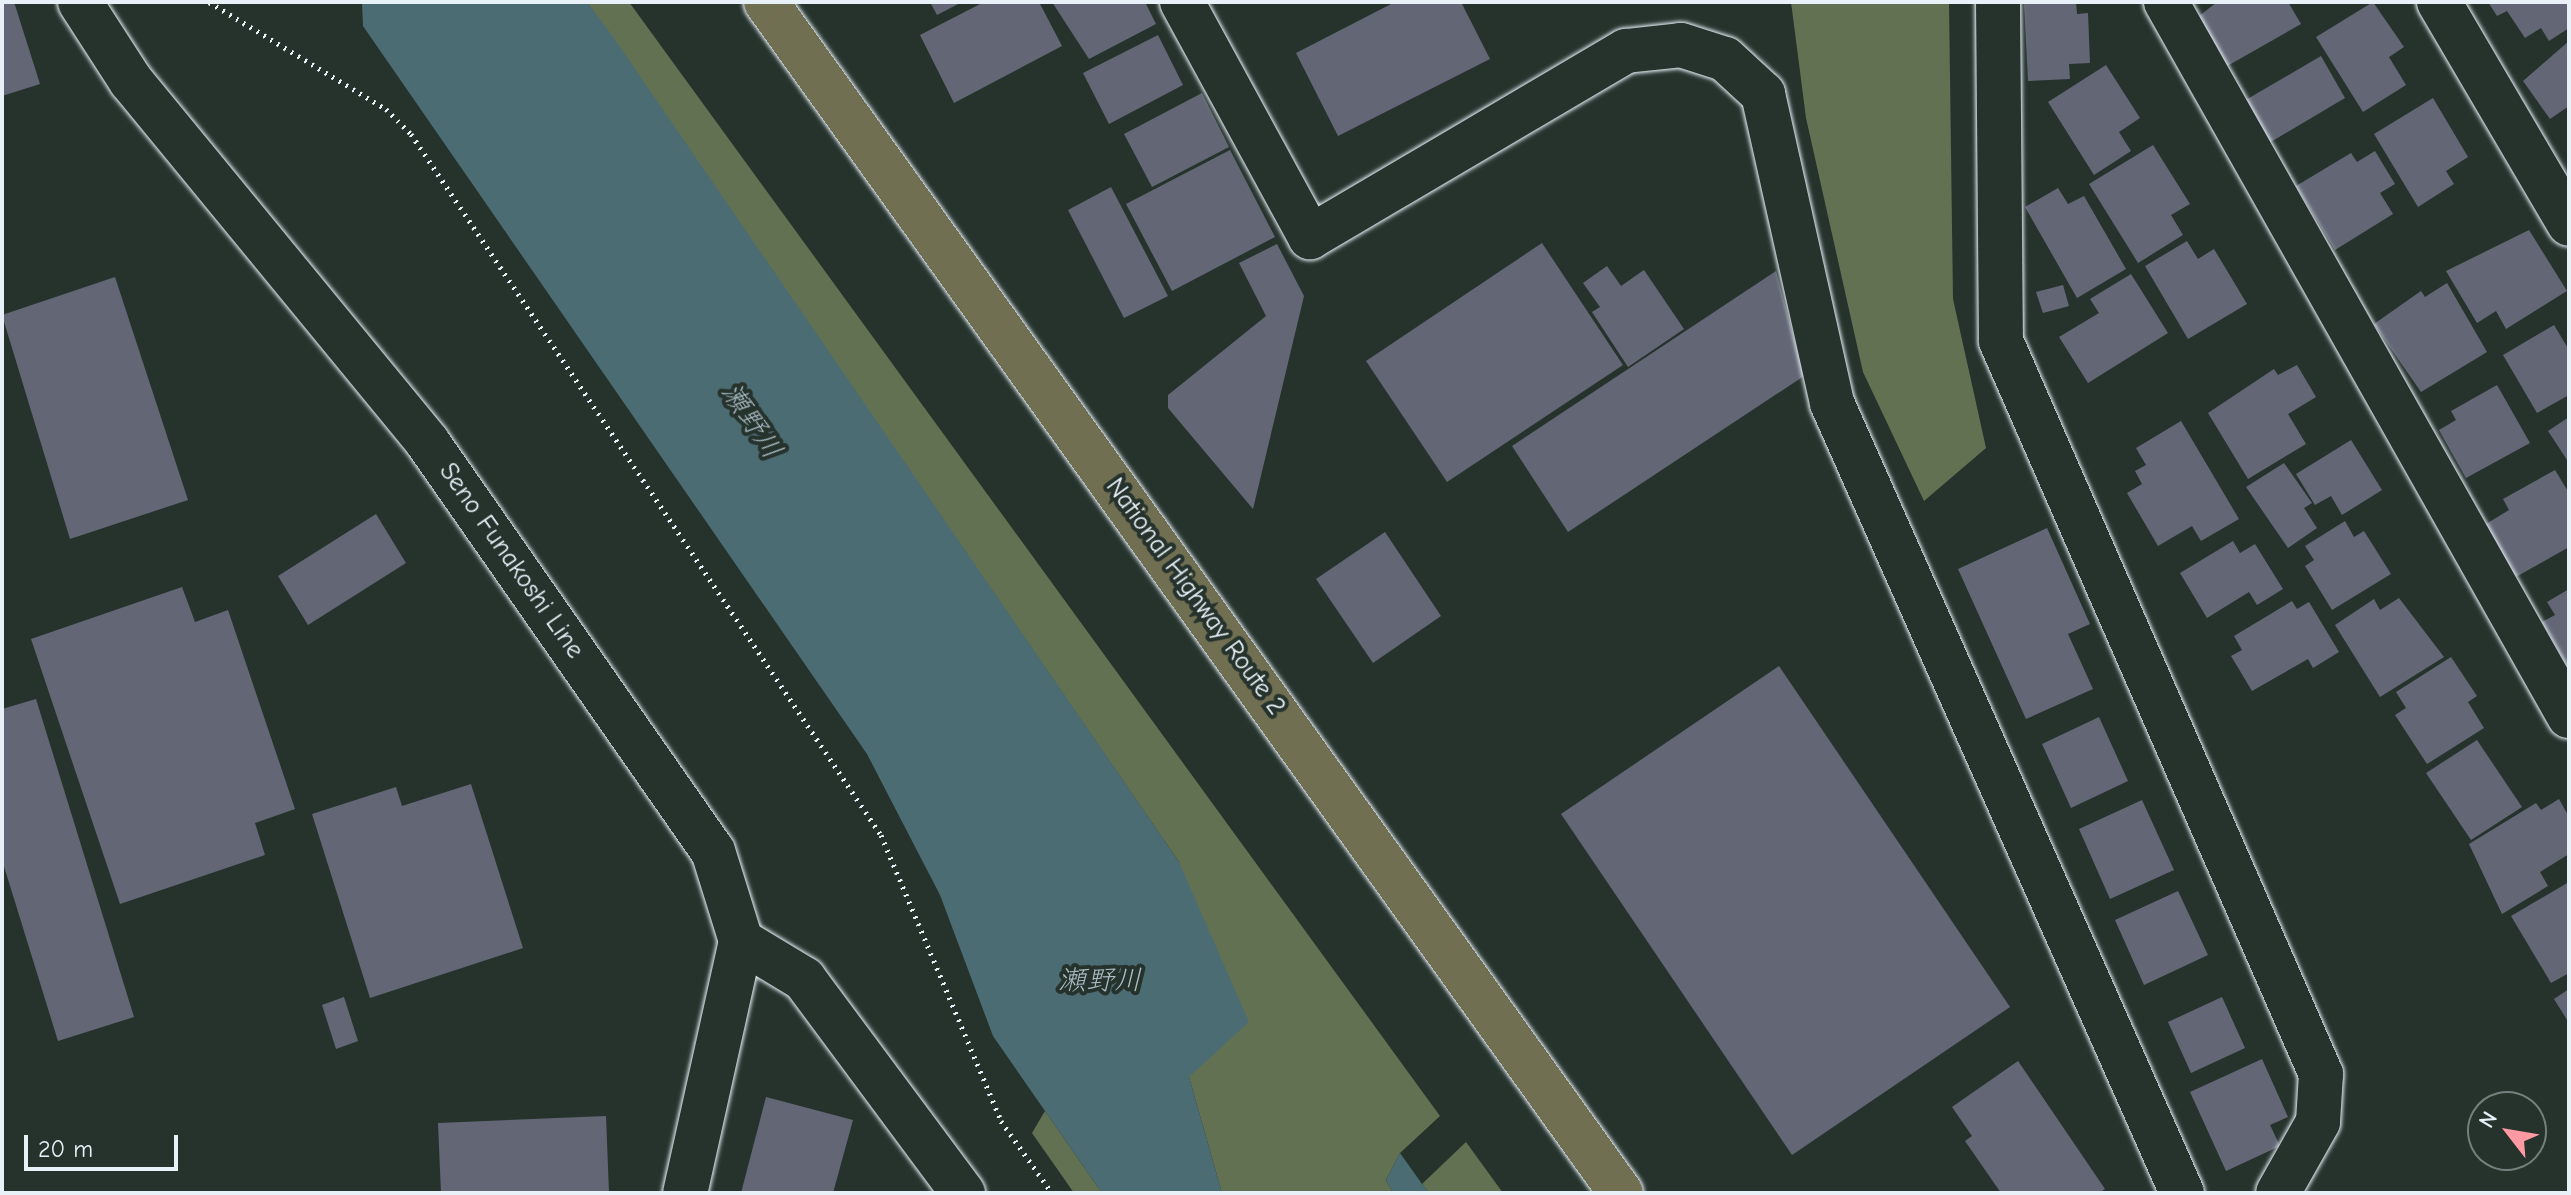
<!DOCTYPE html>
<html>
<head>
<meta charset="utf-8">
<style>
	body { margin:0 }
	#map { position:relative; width:2571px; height:1195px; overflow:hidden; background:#26332d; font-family:"Comic Neue","Klee One",sans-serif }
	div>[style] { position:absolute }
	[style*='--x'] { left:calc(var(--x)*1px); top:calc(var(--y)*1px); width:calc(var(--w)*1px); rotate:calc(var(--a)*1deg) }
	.green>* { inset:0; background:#627152 }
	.water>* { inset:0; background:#4c6c73 }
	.building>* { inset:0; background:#636775 }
	.path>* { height:5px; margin-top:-2.5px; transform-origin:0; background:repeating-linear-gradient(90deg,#e8f1f8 0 2px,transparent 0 8px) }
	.roads { filter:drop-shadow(0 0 2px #e8f1f8) drop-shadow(0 0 2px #e8f1f8) }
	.street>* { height:44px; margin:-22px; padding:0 22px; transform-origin:22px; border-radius:22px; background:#26332d }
	.secondary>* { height:44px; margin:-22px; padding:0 22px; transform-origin:22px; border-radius:22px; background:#26332d }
	.highway>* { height:44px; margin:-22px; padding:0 22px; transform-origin:22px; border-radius:22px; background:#716f52 }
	span { translate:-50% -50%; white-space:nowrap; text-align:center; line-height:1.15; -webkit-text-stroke:8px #26332d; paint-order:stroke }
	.street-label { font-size:26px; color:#e8f1f8 }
	.water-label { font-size:28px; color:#aabcc3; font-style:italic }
	.frame { position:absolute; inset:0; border:4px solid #e8f1f8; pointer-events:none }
	.north { position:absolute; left:2467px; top:1091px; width:80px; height:80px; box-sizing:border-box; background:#26332d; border:2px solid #747f7e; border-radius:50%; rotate:301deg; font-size:22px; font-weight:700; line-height:32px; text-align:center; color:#e8f1f8 }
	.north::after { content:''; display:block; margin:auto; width:28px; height:36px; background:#ff9aa2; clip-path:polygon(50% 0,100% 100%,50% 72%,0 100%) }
	.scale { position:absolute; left:24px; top:1135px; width:154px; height:36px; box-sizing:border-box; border:4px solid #e8f1f8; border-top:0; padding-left:10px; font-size:24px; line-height:28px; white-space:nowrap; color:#e8f1f8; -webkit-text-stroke:6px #26332d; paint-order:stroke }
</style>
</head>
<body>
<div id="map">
	<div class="green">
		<div style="clip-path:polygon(587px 2px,629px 2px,1440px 1116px,1400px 1153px,1386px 1180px,1393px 1193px,1222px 1193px,1189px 1077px,1179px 862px)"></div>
		<div style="clip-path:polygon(1791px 2px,1949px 2px,1953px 299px,1986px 448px,1924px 501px,1863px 372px,1806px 118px)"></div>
		<div style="clip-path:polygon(1045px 1111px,1102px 1193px,1074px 1193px,1032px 1133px)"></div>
		<div style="clip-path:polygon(1466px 1142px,1503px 1193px,1429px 1193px,1422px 1184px)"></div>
	</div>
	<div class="water">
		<div style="clip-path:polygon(362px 2px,587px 2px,611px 34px,1179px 862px,1249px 1022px,1189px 1077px,1222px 1193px,1102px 1193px,993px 1036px,940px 895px,867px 754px,363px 26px)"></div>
		<div style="clip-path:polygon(1400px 1153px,1422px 1184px,1429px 1193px,1393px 1193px,1386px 1180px)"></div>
	</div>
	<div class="building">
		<div style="clip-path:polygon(2px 2px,14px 2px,40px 84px,2px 96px)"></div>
		<div style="clip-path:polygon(930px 2px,962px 2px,937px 15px)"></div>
		<div style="clip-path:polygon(984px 2px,1039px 2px,1062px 46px,954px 103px,920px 35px)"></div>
		<div style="clip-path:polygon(1052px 2px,1145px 2px,1156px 24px,1089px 59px)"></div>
		<div style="clip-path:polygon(1395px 2px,1461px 2px,1490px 59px,1338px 136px,1296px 53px)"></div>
		<div style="clip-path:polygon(2024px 2px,2076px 2px,2077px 14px,2088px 13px,2090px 63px,2069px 64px,2070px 79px,2028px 81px)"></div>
		<div style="clip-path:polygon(2217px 2px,2288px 2px,2301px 24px,2222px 69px,2194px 20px)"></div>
		<div style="clip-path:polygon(2373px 2px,2404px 47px,2389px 57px,2406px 85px,2363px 112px,2316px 37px)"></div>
		<div style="clip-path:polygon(2488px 2px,2569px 2px,2569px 28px,2549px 41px,2541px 28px,2525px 38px,2507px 11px,2497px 16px)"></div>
		<div style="clip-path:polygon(1158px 35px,1183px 85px,1109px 124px,1083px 73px)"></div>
		<div style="clip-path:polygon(2569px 41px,2569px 106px,2550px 119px,2523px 81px)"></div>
		<div style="clip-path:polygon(2321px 56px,2345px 98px,2269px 143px,2244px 101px)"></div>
		<div style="clip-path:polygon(2106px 65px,2140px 118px,2119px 132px,2131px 151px,2094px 175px,2048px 102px)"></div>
		<div style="clip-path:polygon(1202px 93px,1229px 147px,1152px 187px,1124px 134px)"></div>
		<div style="clip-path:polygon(2433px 98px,2468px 157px,2446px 171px,2454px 184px,2418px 207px,2374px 134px)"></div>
		<div style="clip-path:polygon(2153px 145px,2190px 204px,2171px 215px,2183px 235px,2138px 263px,2089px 184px)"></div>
		<div style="clip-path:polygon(1230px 150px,1275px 237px,1172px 291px,1126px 204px)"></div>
		<div style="clip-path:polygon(2375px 151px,2395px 184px,2380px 193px,2393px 214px,2335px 250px,2296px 186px,2351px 153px,2357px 162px)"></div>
		<div style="clip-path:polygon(1111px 187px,1168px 296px,1124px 318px,1068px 210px)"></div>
		<div style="clip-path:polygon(2058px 188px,2068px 204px,2084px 196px,2126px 269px,2077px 298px,2025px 207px)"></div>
		<div style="clip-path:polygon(2529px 230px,2567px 291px,2506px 329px,2496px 311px,2477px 323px,2446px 271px)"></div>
		<div style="clip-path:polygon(2187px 241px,2198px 259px,2214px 249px,2247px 304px,2188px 339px,2145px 266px)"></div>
		<div style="clip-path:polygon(1542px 243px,1623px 365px,1447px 482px,1366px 361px)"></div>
		<div style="clip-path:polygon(1277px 244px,1304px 296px,1253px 509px,1168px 408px,1168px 395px,1266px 316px,1239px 263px)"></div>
		<div style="clip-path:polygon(1607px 266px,1621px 286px,1644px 270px,1684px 329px,1628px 367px,1592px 312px,1600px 307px,1583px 283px)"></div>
		<div style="clip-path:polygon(1776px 271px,1804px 376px,1568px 532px,1512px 446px)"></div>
		<div style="clip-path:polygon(2131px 274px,2168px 333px,2088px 383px,2059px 337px,2099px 313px,2090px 299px)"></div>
		<div style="clip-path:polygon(115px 277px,188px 500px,70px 539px,2px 315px)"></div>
		<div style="clip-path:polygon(2447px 283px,2487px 352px,2421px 392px,2374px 324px,2421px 291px,2425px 297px)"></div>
		<div style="clip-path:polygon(2063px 285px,2069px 306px,2043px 313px,2036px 292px)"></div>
		<div style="clip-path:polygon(2554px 325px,2569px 350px,2569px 395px,2537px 413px,2503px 355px)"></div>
		<div style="clip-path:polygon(2297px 365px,2316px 397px,2288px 414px,2306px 444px,2248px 479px,2208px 413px,2274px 369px,2278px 375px)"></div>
		<div style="clip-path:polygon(2497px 385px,2530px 443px,2466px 478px,2439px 430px,2456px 420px,2451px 411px)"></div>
		<div style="clip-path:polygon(2569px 417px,2569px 463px,2548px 431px)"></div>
		<div style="clip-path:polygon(2181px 421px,2239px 519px,2201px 541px,2192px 526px,2158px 546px,2127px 493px,2142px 484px,2135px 471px,2146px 465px,2136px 448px)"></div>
		<div style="clip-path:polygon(2351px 440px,2382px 490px,2342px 515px,2331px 496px,2315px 505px,2296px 474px)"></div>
		<div style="clip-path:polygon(2284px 463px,2312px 503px,2304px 508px,2317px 528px,2288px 548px,2246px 487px)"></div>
		<div style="clip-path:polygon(2555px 470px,2569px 493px,2569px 547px,2516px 577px,2486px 524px,2509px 510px,2503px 499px)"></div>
		<div style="clip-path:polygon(376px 514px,406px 563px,308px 625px,278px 576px)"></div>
		<div style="clip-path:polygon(2345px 521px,2354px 537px,2364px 531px,2391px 574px,2332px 610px,2305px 566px,2314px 560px,2305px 546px)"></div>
		<div style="clip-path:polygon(2047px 528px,2090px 624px,2068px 634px,2093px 689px,2026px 719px,1958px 569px)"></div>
		<div style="clip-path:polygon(1385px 532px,1441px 616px,1373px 663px,1316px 579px)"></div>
		<div style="clip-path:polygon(2233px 541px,2240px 553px,2255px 544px,2283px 589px,2257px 605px,2249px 592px,2207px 618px,2180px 573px)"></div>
		<div style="clip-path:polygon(182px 587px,195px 622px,228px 610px,295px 809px,255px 823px,265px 855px,120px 904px,31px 639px)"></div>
		<div style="clip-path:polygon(2569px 589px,2569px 669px,2542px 622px,2555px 615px,2547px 602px)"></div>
		<div style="clip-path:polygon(2399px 598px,2444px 657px,2380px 697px,2335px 625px,2374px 599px,2380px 610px)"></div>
		<div style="clip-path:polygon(2292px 601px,2297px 609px,2309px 602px,2339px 652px,2313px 668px,2308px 659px,2252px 691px,2231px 656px,2242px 650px,2234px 636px)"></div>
		<div style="clip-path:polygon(2451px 657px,2477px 696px,2468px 702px,2484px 728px,2427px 764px,2395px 715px,2406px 708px,2396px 692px)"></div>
		<div style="clip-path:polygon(1779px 666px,2010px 1007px,1792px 1155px,1561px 814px)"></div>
		<div style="clip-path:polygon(36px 699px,134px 1017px,58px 1041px,2px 860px,2px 709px)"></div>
		<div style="clip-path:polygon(2099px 717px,2128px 781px,2071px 808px,2042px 744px)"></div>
		<div style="clip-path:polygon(2477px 740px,2522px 807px,2471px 840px,2426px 773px)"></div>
		<div style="clip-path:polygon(471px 784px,523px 948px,370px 998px,312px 814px,396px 787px,402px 806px)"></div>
		<div style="clip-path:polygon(2559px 799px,2569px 817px,2569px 854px,2540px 872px,2548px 886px,2502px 914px,2469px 844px,2536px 803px,2541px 810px)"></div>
		<div style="clip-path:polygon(2142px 800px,2174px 870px,2110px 899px,2079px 829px)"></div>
		<div style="clip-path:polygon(2569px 882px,2569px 973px,2551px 983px,2511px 916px)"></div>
		<div style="clip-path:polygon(2178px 891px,2208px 955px,2144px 985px,2115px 920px)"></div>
		<div style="clip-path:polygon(2569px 989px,2569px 1023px,2554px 999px)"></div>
		<div style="clip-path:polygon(344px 997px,358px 1041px,336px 1049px,322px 1005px)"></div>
		<div style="clip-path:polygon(2222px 997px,2245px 1048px,2191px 1073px,2168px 1022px)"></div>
		<div style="clip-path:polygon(2262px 1059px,2288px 1117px,2270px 1125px,2280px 1146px,2226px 1171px,2190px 1092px)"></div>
		<div style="clip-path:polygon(2018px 1061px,2105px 1189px,2099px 1193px,2001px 1193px,1965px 1141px,1972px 1136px,1952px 1107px)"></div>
		<div style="clip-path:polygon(766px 1097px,853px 1120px,833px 1193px,741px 1193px)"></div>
		<div style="clip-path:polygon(606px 1116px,609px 1193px,441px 1193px,438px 1123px)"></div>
	</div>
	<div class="path">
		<div style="--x:209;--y:2;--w:207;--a:31.2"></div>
		<div style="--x:386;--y:109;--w:35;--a:45"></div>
		<div style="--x:411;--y:134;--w:844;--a:56.16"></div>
		<div style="--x:881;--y:835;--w:310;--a:67.2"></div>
		<div style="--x:1001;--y:1121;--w:88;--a:54.7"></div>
	</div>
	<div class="roads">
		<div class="street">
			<div style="--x:1182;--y:2;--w:268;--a:61.4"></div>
			<div style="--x:1310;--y:237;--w:367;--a:-30.5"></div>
			<div style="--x:1626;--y:51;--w:55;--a:-6.2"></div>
			<div style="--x:1681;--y:45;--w:46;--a:17.7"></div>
			<div style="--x:1725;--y:59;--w:52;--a:42.6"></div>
			<div style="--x:1763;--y:94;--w:317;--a:77.4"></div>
			<div style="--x:1832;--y:403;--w:864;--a:66.1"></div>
			<div style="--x:1998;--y:2;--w:339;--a:89.5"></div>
			<div style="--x:2001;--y:341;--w:800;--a:66.42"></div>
			<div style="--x:2321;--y:1074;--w:48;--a:93.6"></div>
			<div style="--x:2318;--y:1122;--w:81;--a:119.4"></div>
			<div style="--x:2166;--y:2;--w:820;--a:60.56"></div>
			<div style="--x:2439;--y:2;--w:257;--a:59.6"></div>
			<div style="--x:741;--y:941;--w:74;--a:31.1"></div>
			<div style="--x:804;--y:979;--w:267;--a:53.4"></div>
		</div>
		<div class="secondary">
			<div style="--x:80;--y:2;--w:94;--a:57.2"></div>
			<div style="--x:131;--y:81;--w:468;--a:50.6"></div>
			<div style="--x:428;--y:443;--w:498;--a:55.1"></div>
			<div style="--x:713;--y:851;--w:94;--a:72.7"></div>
			<div style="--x:741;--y:941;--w:258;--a:102.5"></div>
		</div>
		<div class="highway">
			<div style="--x:766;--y:2;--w:1466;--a:54.33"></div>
		</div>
	</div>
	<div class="street-label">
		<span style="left:511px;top:561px;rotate:55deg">Seno Funakoshi Line</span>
		<span style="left:1195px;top:597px;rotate:54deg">National Highway Route 2</span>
	</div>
	<div class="water-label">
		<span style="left:752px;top:421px;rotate:56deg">瀬野川</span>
		<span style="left:1100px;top:980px">瀬野川</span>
	</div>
	<div class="frame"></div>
	<div class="north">N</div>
	<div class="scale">20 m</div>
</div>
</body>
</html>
